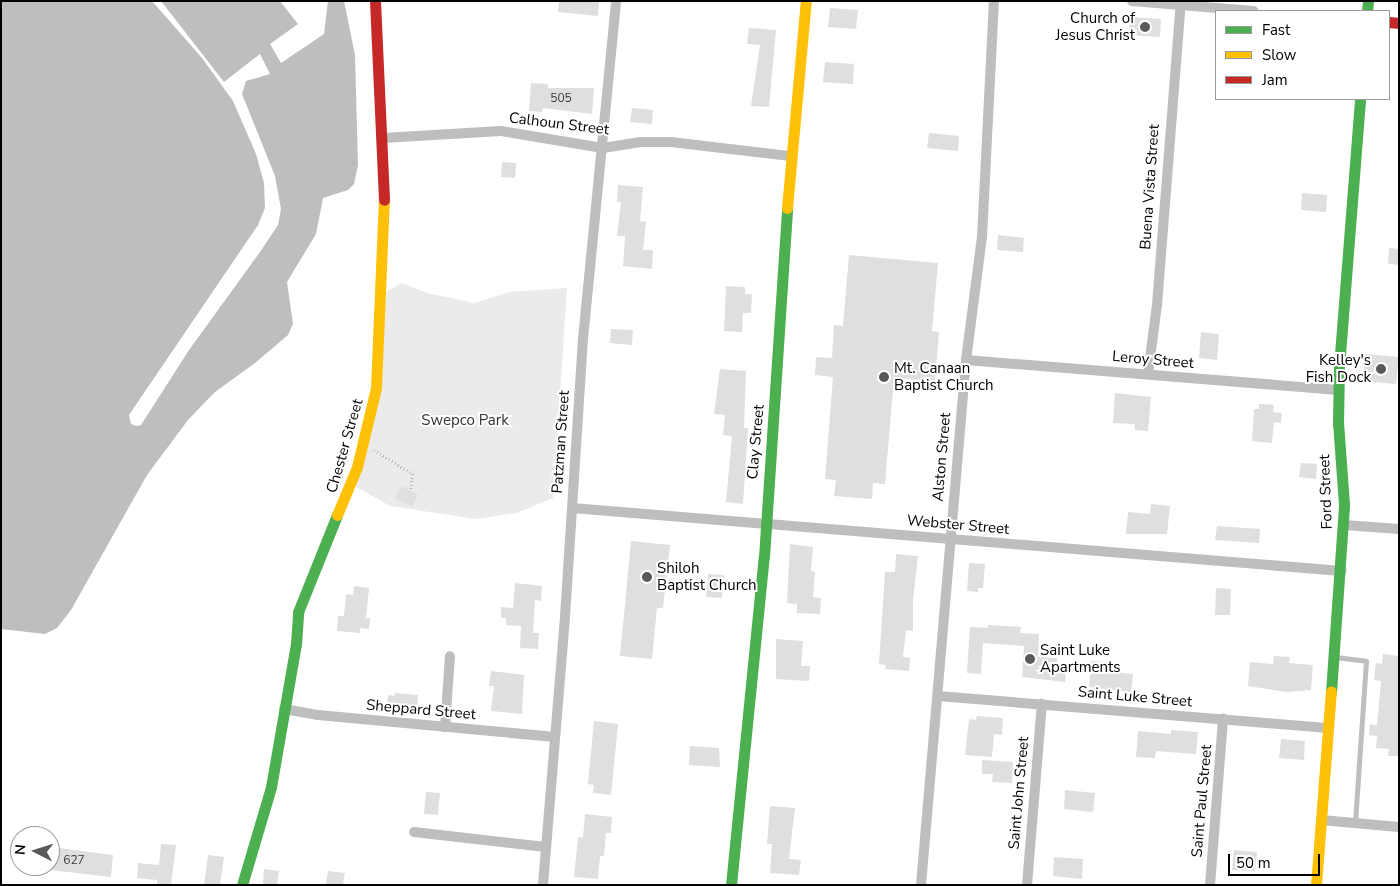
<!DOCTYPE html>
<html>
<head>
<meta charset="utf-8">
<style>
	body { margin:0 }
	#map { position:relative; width:1400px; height:886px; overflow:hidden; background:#fff; font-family:"Nunito Sans",sans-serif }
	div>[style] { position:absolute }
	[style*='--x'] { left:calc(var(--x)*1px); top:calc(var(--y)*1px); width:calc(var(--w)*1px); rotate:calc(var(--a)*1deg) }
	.green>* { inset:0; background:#ebebeb }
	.water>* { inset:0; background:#bebebe }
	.building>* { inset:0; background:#dfdfdf }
	.path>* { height:2.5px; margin-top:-1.25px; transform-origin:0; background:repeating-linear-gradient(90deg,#b9b9b9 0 1px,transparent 0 3.5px) }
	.lane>* { height:5px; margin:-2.5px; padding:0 2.5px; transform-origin:2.5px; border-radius:2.5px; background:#bebebe }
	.street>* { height:10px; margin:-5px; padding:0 5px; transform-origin:5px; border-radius:5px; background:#bebebe }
	.fast>* { height:11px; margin:-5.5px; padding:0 5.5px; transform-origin:5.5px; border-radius:5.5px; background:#4caf50 }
	.slow>* { height:11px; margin:-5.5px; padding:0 5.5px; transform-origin:5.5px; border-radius:5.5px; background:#ffc107 }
	.jam>* { height:11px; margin:-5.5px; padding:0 5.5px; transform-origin:5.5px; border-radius:5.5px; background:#c62828 }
	.dots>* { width:14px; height:14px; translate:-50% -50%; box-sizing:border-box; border:2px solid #fff; border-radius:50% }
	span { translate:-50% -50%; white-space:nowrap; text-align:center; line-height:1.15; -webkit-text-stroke:4px #fff; paint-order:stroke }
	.number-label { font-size:12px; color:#383838 }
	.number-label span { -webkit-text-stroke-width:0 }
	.poi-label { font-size:15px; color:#000 }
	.right { translate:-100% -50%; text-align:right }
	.left { translate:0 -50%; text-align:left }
	.street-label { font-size:15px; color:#000 }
	.park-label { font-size:15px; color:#323232 }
	.frame { position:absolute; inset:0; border:2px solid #000; pointer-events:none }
	.legend { position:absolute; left:1215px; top:10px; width:175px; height:90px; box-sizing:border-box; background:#fff; border:1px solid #999; margin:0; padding:6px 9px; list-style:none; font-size:15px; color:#000 }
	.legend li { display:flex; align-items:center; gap:10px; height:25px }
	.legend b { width:25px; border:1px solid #999 }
	.north { position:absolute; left:10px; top:826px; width:50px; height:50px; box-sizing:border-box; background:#fff; border:1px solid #999; border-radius:50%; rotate:275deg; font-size:14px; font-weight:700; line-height:20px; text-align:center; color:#000 }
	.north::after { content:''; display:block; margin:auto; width:18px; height:22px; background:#595959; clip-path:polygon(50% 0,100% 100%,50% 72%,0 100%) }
	.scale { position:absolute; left:1228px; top:854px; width:92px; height:22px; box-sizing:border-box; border:2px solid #000; border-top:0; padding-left:6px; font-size:15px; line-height:18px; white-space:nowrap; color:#000; -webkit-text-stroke:4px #fff; paint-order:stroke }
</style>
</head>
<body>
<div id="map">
	<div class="green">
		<div style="clip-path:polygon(402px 283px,427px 293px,475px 303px,509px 292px,567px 288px,553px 498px,517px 513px,475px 519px,390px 506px,351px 484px,370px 424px,380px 295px)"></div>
	</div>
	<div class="water">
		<div style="clip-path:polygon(1px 1px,152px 1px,202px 58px,233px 101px,256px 154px,264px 183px,265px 208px,258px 225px,129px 415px,131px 424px,136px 426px,141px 425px,189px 350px,260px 252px,278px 225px,281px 209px,275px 176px,242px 94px,246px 81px,270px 74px,260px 54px,224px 82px,161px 1px,280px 1px,298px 24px,270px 44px,281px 63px,324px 34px,328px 1px,344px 1px,355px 55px,358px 165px,354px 184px,348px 190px,323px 198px,316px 234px,287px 282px,293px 324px,288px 335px,255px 363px,215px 392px,188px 420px,147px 475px,71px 610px,57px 628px,45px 634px,1px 629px)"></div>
	</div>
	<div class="building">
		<div style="clip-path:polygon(559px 1px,599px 1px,598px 16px,558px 12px)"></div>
		<div style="clip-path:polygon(830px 8px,858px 10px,856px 29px,828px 27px)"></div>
		<div style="clip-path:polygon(1130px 17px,1161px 19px,1160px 37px,1128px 35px)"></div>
		<div style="clip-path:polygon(749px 28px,776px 30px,769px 107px,751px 106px,760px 45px,747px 44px)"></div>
		<div style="clip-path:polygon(825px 62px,854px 64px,853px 84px,823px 82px)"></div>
		<div style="clip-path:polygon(531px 83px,548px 84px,548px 88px,594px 88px,592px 114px,543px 108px,542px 112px,529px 111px)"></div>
		<div style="clip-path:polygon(632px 108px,653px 110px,652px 124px,630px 122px)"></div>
		<div style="clip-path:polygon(929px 133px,959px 136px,958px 151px,927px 148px)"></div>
		<div style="clip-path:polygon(502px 162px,516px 163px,515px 178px,501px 177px)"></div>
		<div style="clip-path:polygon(618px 185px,643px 187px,640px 221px,646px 222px,643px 250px,653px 250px,652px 269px,623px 266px,625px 236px,617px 236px,621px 202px,617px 202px)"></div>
		<div style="clip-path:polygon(1302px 193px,1327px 195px,1326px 212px,1301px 210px)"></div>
		<div style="clip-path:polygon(998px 235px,1024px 238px,1023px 252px,997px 250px)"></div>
		<div style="clip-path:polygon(1389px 248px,1399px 249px,1399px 265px,1388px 264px)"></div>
		<div style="clip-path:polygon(849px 255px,938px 263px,932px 331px,939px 332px,935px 381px,894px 378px,885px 484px,873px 483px,872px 499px,834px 496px,836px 480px,825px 479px,833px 377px,815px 375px,816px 357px,832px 358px,834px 325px,843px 326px)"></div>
		<div style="clip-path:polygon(726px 286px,745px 287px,745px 294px,752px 294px,751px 313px,743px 313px,742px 332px,724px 331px)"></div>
		<div style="clip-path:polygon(611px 329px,633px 330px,632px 345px,610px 343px)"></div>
		<div style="clip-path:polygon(1201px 332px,1219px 334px,1217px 360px,1199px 358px)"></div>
		<div style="clip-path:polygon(1365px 354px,1399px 357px,1396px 384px,1363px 381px)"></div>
		<div style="clip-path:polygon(720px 369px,746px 371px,744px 428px,748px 428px,743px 504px,726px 502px,732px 436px,723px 435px,725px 415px,714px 414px)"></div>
		<div style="clip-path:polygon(1115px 393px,1151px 397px,1148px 431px,1135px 430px,1135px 424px,1113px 423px)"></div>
		<div style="clip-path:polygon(1259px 404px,1274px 405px,1273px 412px,1282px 413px,1281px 423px,1274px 422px,1272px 443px,1252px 441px,1254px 409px,1259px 409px)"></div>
		<div style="clip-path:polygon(1301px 463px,1317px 464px,1316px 479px,1299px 477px)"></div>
		<div style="clip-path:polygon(402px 486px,418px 495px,412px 507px,395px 498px)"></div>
		<div style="clip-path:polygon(1151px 504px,1170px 506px,1167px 534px,1126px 534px,1128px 512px,1150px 514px)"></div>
		<div style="clip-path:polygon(1217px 526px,1260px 529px,1259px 543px,1215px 540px)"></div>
		<div style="clip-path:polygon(631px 541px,670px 545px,663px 608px,657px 608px,652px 659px,620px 656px)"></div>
		<div style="clip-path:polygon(790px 544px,813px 547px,811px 571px,815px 572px,813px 597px,821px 598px,820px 614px,797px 613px,797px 604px,787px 603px)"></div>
		<div style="clip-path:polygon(896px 554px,918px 556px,913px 600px,913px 631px,906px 630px,903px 657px,910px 658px,909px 671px,885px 669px,886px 665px,879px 664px,885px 572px,895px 572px)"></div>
		<div style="clip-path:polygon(969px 563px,985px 564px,983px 588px,978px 588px,978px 592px,967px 591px)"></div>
		<div style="clip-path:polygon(708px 574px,724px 575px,722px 598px,706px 597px)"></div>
		<div style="clip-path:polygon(515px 583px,542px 586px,541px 601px,535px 600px,533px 633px,539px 633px,538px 649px,520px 648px,521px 626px,506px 625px,506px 618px,501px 618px,501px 607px,513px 608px)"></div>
		<div style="clip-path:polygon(354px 586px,369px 588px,366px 618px,370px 618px,369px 629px,360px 628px,360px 633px,337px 631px,338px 616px,344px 616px,346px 594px,353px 595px)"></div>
		<div style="clip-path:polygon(1216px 588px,1231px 589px,1230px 615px,1215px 615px)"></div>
		<div style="clip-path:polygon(988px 625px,1021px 627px,1020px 633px,1039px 634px,1038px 657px,1057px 658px,1056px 669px,1066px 670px,1065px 682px,1022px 677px,1024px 646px,983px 643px,981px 674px,967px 673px,970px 627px,988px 628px)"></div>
		<div style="clip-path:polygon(776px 639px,803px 641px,801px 666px,810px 666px,809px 681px,776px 679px)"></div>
		<div style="clip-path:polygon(1383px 654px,1399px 656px,1399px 756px,1388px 756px,1389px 749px,1376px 748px,1377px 736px,1369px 735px,1370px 724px,1377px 725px,1381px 681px,1374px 680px,1376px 663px,1382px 664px)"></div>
		<div style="clip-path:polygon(1274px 656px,1290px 657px,1289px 663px,1313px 665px,1311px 690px,1287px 692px,1248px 686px,1250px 662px,1273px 664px)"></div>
		<div style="clip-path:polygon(1091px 661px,1111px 662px,1110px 672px,1133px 674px,1131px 692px,1089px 687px)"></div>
		<div style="clip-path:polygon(491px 671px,524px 675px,522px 714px,491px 711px,494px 686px,489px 686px)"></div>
		<div style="clip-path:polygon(395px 693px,418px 695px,417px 710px,387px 707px,388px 695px,394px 696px)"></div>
		<div style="clip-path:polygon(977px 716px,1003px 718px,1002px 735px,994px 734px,992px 757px,965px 755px,969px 719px,976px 720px)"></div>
		<div style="clip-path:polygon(594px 721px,618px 724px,611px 795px,593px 793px,594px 785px,588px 784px)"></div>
		<div style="clip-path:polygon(1171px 730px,1198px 732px,1196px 754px,1156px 751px,1155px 758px,1136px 757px,1138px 731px,1171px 734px)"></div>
		<div style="clip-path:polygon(1281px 739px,1305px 741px,1304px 760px,1279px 758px)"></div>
		<div style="clip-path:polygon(690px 746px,719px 748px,720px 767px,689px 765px)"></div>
		<div style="clip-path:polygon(982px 760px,1013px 762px,1012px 783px,992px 782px,993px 774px,982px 774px)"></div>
		<div style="clip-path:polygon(1065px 790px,1095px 793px,1093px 812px,1064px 809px)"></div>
		<div style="clip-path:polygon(426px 792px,440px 793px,438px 815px,424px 814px)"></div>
		<div style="clip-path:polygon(770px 806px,795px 808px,789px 859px,801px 860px,799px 875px,770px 873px,772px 844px,767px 844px)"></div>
		<div style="clip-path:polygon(585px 814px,612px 817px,611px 833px,606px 833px,604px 856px,600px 856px,598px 879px,574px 877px,578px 837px,583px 838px)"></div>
		<div style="clip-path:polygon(161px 844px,176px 845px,171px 885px,157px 885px,157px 880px,137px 878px,138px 863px,159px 865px)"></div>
		<div style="clip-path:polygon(50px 847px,113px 855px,111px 877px,50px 870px)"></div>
		<div style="clip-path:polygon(1234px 850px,1257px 852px,1255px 871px,1232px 870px)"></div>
		<div style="clip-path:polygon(208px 855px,224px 857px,220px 885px,204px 885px)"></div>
		<div style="clip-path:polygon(1054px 857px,1083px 859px,1082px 879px,1053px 876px)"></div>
		<div style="clip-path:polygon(264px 869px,279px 871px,277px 885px,263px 885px)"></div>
		<div style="clip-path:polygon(328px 871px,345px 873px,343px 885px,326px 885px)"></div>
	</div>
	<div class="path">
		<div style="--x:374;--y:450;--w:46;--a:31.6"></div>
		<div style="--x:413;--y:474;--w:16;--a:97"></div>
	</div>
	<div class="lane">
		<div style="--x:1335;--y:657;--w:31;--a:7"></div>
		<div style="--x:1366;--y:661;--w:162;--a:93.9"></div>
	</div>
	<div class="street">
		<div style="--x:1132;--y:1;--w:122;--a:4.7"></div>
		<div style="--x:383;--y:138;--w:118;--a:-3.4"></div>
		<div style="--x:501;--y:131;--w:103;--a:9.5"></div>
		<div style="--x:603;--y:148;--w:38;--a:-9"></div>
		<div style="--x:641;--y:142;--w:30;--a:0"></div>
		<div style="--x:671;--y:142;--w:121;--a:6.7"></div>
		<div style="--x:966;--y:360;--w:373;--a:4.6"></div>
		<div style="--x:1148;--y:374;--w:70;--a:-82.6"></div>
		<div style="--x:1157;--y:305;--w:305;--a:-85.5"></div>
		<div style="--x:572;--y:508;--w:772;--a:4.68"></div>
		<div style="--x:1344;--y:525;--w:55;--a:4.2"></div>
		<div style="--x:938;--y:696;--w:392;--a:4.7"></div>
		<div style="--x:284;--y:709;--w:35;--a:10"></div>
		<div style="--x:318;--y:715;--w:238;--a:5.3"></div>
		<div style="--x:445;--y:727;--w:71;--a:-86"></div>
		<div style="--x:1321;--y:820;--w:78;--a:5.1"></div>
		<div style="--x:414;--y:832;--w:133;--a:6.5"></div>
		<div style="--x:543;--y:885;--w:269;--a:-85.3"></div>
		<div style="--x:565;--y:617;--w:279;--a:-86.3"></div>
		<div style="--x:583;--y:339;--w:340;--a:-84.4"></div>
		<div style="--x:921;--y:885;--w:527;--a:-85.1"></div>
		<div style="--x:966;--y:360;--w:124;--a:-82.6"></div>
		<div style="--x:982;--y:237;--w:236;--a:-87.1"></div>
		<div style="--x:1027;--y:885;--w:182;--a:-85.3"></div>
		<div style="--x:1210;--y:885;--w:167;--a:-85.5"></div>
	</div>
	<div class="fast">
		<div style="--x:1367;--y:11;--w:10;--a:-84"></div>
		<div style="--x:1331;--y:692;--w:188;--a:-86"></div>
		<div style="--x:1344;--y:504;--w:81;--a:-94.2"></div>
		<div style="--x:1338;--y:423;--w:56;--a:-89"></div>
		<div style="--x:1339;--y:367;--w:269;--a:-85.5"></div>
		<div style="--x:242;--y:885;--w:102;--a:-73.5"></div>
		<div style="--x:271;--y:787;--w:145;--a:-80.1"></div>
		<div style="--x:296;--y:644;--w:32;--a:-86"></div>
		<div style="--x:298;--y:612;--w:105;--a:-68.1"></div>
		<div style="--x:731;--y:885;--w:330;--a:-84.3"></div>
		<div style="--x:764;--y:557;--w:350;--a:-86.2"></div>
	</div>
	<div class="slow">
		<div style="--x:787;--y:208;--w:208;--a:-84.8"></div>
		<div style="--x:337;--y:515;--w:52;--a:-67.4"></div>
		<div style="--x:357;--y:467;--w:81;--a:-76.5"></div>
		<div style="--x:376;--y:388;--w:188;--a:-87.6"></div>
		<div style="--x:1316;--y:885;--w:194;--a:-85.6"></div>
	</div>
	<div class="jam">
		<div style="--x:375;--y:1;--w:199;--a:87.4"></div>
		<div style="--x:1389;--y:22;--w:10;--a:6"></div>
	</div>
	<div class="dots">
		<div style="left:1145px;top:27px;background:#595959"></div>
		<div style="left:1381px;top:369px;background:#595959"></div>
		<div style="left:884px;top:377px;background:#595959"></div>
		<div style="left:647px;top:577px;background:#595959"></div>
		<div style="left:1030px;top:659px;background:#595959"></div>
	</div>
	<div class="number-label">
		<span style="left:561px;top:99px">505</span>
		<span style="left:74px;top:861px">627</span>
	</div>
	<div class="poi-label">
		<span class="right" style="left:1135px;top:27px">Church of<br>Jesus Christ</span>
		<span class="right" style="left:1371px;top:369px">Kelley's<br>Fish Dock</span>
		<span class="left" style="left:894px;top:377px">Mt. Canaan<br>Baptist Church</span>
		<span class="left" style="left:657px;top:577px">Shiloh<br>Baptist Church</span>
		<span class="left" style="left:1040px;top:659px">Saint Luke<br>Apartments</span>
	</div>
	<div class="street-label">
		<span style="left:559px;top:124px;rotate:7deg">Calhoun Street</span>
		<span style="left:1150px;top:187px;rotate:-86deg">Buena Vista Street</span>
		<span style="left:1153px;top:360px;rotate:5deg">Leroy Street</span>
		<span style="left:561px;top:442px;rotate:-86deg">Patzman Street</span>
		<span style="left:756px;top:442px;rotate:-85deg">Clay Street</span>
		<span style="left:345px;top:446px;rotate:-74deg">Chester Street</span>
		<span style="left:942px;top:457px;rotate:-85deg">Alston Street</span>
		<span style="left:1326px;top:492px;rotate:-92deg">Ford Street</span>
		<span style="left:958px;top:525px;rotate:5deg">Webster Street</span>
		<span style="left:1135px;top:697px;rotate:5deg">Saint Luke Street</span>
		<span style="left:421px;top:710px;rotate:5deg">Sheppard Street</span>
		<span style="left:1019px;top:793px;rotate:-85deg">Saint John Street</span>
		<span style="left:1202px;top:801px;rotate:-85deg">Saint Paul Street</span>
	</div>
	<div class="park-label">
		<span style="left:465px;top:421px">Swepco Park</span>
	</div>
	<div class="frame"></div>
	<ul class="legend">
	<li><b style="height:6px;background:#4caf50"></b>Fast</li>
	<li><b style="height:6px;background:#ffc107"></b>Slow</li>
	<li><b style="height:6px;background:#c62828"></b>Jam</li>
	</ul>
	<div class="north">N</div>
	<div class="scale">50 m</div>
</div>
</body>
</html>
